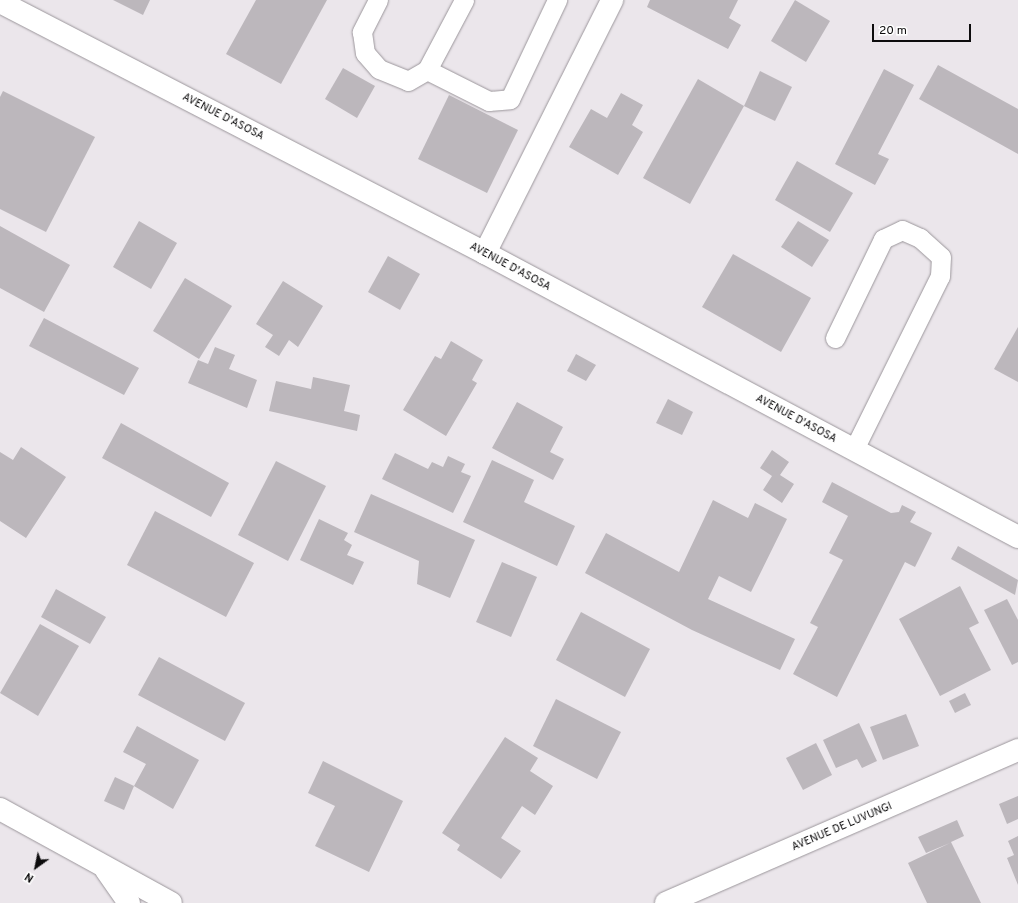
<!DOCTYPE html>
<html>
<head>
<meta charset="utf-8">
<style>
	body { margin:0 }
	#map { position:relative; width:1018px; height:903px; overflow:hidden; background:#ebe6eb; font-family:Overpass,sans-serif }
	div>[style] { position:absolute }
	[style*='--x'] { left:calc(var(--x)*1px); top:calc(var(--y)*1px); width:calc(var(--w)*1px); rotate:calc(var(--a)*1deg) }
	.building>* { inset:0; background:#bcb7bc }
	.roads { filter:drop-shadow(0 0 1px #9b969b) drop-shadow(0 0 1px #9b969b) }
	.lane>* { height:19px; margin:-9.5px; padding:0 9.5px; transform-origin:9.5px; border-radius:9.5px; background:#fff }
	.street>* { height:22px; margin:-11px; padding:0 11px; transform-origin:11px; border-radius:11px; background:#fff }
	.secondary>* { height:22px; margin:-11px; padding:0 11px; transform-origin:11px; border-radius:11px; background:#fff }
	span { translate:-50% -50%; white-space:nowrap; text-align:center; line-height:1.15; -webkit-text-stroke:3.5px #fff; paint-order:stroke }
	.street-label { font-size:11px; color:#0d0c0d }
	.north { position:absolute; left:16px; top:847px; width:40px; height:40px; -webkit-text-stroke:3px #fff; paint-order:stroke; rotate:213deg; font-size:11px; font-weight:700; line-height:16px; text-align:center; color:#0d0c0d }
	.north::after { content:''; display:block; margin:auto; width:14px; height:18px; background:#0d0c0d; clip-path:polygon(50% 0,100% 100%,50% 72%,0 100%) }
	.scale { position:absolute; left:872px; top:24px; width:99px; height:18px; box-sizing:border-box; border:2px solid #0d0c0d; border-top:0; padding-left:5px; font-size:12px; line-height:14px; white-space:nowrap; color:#0d0c0d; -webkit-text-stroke:3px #fff; paint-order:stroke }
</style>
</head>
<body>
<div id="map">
	<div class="building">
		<div style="clip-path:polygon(113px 0,150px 0,143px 15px)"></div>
		<div style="clip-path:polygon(256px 0,327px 0,281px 84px,226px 54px)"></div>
		<div style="clip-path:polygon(650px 0,738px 0,729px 18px,741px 25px,728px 49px,647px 7px)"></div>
		<div style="clip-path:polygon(795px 0,830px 21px,806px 62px,771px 41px)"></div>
		<div style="clip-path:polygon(938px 65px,1018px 109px,1018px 154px,919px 99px)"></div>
		<div style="clip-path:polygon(343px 68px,375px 86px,357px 118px,325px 99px)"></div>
		<div style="clip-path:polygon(884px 69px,914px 85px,878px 154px,889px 159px,875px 185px,835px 164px)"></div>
		<div style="clip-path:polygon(760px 71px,792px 87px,775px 121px,744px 106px)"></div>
		<div style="clip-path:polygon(698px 79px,744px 106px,690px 204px,643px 178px)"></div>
		<div style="clip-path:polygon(3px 91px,95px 137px,46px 232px,0 209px,0 97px)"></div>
		<div style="clip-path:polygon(621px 93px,643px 105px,632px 125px,643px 132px,618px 175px,569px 147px,591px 109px,607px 118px)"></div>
		<div style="clip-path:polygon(449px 95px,518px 130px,487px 193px,418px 159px)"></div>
		<div style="clip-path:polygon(797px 161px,853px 193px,830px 232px,775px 200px)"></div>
		<div style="clip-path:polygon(139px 221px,177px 243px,151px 289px,113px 267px)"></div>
		<div style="clip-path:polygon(798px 221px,829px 240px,812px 267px,781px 247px)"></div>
		<div style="clip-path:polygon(0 226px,70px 265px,44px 312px,0 288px)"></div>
		<div style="clip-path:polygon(733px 254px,811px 298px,781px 352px,702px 307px)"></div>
		<div style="clip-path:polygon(388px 256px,420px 274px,400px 310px,368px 292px)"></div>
		<div style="clip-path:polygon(185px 278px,232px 306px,199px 359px,153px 331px)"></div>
		<div style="clip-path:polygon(283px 281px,323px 306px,298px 347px,289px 340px,279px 356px,265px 347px,273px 335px,256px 324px)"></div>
		<div style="clip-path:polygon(44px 318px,139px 368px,124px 395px,29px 346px)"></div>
		<div style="clip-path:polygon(1018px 327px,1018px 382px,994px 369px)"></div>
		<div style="clip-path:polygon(451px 341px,483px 360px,472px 380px,477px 383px,446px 436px,403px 410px,435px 356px,441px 359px)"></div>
		<div style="clip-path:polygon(215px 347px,235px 355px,229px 369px,257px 380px,247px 408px,188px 383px,198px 360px,208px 364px)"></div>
		<div style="clip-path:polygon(576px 354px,596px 365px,586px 381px,567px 371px)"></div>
		<div style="clip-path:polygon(313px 377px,350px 385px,344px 411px,360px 415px,357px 431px,269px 411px,276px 381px,311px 389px)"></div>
		<div style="clip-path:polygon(668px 399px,693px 412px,682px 435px,656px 423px)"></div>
		<div style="clip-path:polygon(517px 402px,563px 427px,550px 452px,564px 459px,553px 480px,492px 448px)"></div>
		<div style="clip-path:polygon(121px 423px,229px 483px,211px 517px,102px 458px)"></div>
		<div style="clip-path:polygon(21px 447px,66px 477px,26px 538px,0 521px,0 452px,13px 460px)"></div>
		<div style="clip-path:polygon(772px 450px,789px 462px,780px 475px,794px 484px,782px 503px,763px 490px,772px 476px,760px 468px)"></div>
		<div style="clip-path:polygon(395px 453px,428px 469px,432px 462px,443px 467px,448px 456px,465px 464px,461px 472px,471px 476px,453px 513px,382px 479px)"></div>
		<div style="clip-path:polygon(492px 460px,534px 480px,524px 502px,575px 526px,557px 566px,463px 522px)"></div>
		<div style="clip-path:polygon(276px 461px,326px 486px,288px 561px,238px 535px)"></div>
		<div style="clip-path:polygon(832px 482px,891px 513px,899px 512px,902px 505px,916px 512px,910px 522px,932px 533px,915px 567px,905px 562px,837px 697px,793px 674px,818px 627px,810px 623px,843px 560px,829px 553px,848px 516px,822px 502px)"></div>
		<div style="clip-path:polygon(371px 494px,475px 540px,450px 598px,417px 584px,419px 561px,354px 532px)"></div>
		<div style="clip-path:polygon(713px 500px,748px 518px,755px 503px,787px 519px,751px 592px,719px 576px,708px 599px,795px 639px,780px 670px,692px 630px,585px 573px,606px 533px,679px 572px)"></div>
		<div style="clip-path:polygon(155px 511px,254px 563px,226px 617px,127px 565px)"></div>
		<div style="clip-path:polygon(319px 519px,348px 533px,344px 540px,352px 545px,347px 555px,364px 562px,353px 585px,300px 560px)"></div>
		<div style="clip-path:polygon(958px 546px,1018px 580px,1015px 595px,951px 559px)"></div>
		<div style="clip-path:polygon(502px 562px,537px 577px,511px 637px,476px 622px)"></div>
		<div style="clip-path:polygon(960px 586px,979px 623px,969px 628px,991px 670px,940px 696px,899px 619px)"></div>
		<div style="clip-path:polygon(56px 589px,106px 617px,90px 644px,41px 617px)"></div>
		<div style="clip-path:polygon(1007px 599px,1018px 620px,1018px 662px,1012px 665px,984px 610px)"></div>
		<div style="clip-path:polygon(581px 612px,650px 649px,625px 697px,556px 660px)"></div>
		<div style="clip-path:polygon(40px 624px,79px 646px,38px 716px,0 693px)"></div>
		<div style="clip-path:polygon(159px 657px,245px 703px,225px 741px,138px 695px)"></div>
		<div style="clip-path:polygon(965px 693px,971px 705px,955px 713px,949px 701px)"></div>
		<div style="clip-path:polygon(556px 699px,621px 732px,597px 779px,533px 746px)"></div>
		<div style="clip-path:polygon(906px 714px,919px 746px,883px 760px,870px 727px)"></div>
		<div style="clip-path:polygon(859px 723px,877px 761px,862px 768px,857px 759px,836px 768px,823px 740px)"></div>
		<div style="clip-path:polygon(137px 726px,199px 760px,173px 809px,134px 786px,146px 764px,123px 752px)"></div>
		<div style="clip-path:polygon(505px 737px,538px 758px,530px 771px,553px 786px,535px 815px,522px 806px,501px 838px,521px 851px,501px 879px,457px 850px,460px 845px,442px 833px)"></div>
		<div style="clip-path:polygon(816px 743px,832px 775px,803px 790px,786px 758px)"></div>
		<div style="clip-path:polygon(323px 761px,403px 801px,369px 872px,315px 846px,335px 806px,308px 793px)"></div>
		<div style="clip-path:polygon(115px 777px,134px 786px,124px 810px,104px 801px)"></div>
		<div style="clip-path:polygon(1018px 796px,1018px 819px,1007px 824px,999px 804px)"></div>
		<div style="clip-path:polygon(957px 820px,964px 836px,951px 842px,981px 903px,927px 903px,908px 863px,950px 843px,926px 853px,918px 837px)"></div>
		<div style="clip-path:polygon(1018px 836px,1018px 885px,1007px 858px,1014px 855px,1008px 841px)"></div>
	</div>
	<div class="roads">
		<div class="lane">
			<div style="--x:378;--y:0;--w:36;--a:117"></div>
			<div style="--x:362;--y:32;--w:21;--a:82"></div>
			<div style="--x:365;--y:53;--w:21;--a:49"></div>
			<div style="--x:379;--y:69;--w:31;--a:22"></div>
			<div style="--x:408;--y:81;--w:22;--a:-30"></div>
			<div style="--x:427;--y:70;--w:79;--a:-62.1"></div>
			<div style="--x:427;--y:70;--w:69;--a:26.6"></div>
			<div style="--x:489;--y:101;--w:21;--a:-5"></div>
			<div style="--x:510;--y:99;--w:110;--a:-64.6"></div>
			<div style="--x:835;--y:338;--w:110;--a:-64.1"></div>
			<div style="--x:883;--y:239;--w:21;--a:-25"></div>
			<div style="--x:902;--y:230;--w:20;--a:24"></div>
			<div style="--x:920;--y:238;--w:28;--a:42"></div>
			<div style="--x:941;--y:257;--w:19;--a:93"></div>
			<div style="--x:940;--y:276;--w:193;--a:116.4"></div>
		</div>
		<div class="street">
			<div style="--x:0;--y:2;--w:546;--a:27.36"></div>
			<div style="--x:485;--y:253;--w:604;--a:28.05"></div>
			<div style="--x:485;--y:253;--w:283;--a:-63.3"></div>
		</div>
		<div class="secondary">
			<div style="--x:0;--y:809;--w:195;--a:28.8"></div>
			<div style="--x:106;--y:870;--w:40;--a:55.1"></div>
			<div style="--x:666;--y:903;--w:384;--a:-23.5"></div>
		</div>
	</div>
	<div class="street-label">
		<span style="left:223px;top:117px;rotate:27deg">AVENUE D'ASOSA</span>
		<span style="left:510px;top:267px;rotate:28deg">AVENUE D'ASOSA</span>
		<span style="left:796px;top:419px;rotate:28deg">AVENUE D'ASOSA</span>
		<span style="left:842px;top:827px;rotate:-23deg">AVENUE DE LUVUNGI</span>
	</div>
	<div class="north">N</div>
	<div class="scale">20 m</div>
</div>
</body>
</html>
